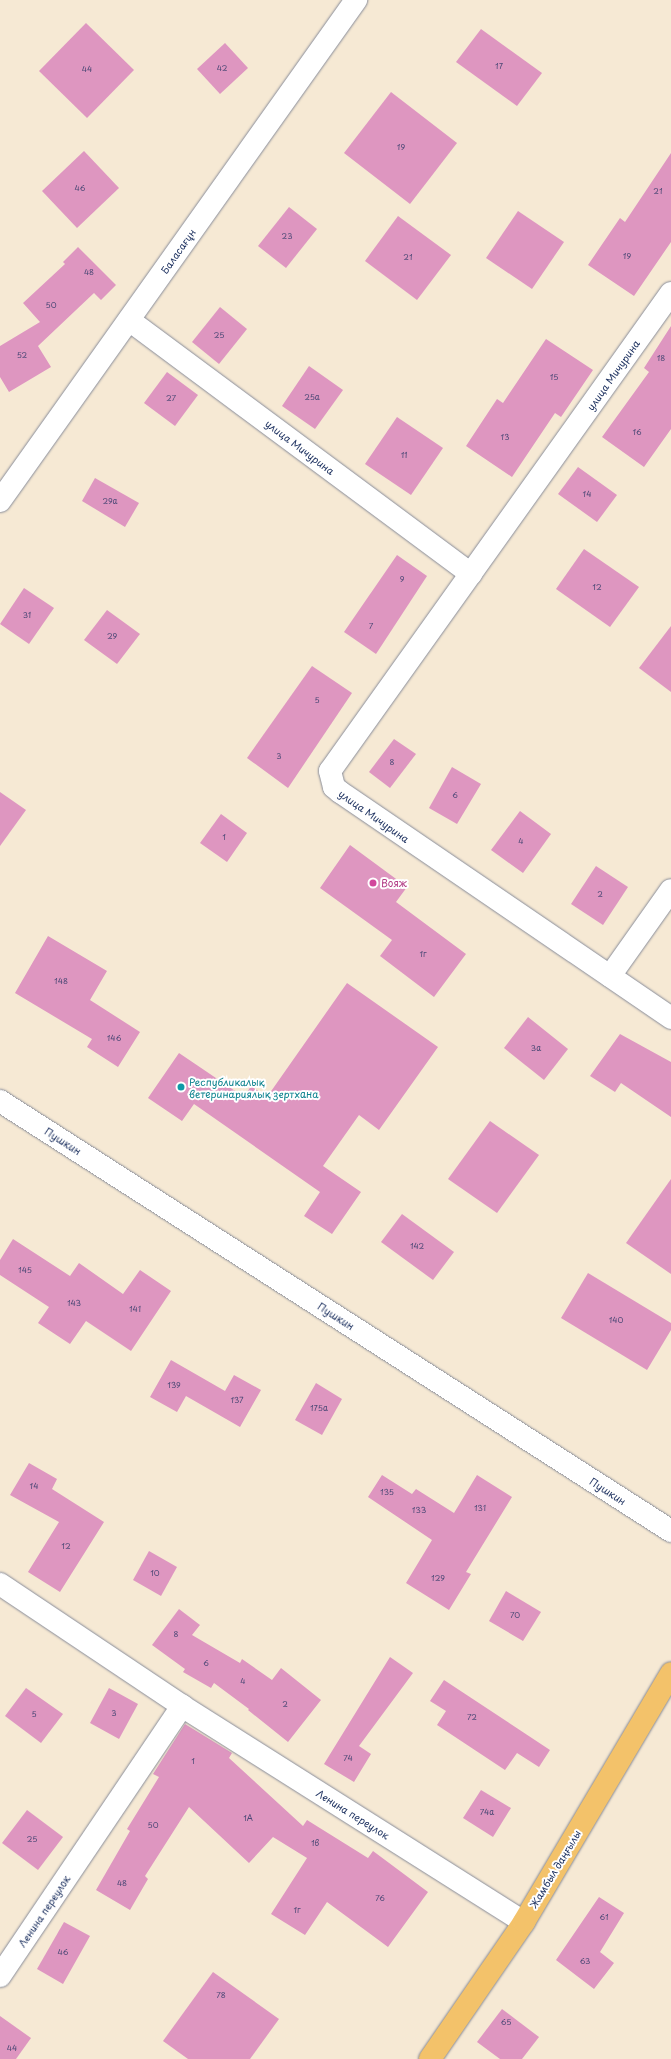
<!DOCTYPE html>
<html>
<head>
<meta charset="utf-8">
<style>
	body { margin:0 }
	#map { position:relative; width:671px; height:2059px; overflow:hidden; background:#f6e9d4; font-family:"Playpen Sans",sans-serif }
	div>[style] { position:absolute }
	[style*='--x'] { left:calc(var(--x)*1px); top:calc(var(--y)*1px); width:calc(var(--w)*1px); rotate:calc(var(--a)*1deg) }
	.building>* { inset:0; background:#de96c0 }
	.roads { filter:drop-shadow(0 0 1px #888c99) drop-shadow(0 0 1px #888c99) }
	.minor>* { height:22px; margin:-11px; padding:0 11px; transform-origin:11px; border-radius:11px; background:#fff }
	.major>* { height:22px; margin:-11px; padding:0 11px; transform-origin:11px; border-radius:11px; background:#f3c26a }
	.dots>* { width:11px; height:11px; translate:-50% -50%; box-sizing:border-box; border:2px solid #fff; border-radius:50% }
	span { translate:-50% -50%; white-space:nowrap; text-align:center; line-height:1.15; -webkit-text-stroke:4px #fff; paint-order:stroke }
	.number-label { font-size:8px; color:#4c4976 }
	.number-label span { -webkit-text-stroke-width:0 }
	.street-label { font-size:10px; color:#1b2f5e }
	.hotel-label { font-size:10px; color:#b23c85 }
	.left { translate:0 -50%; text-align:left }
	.culture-label { font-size:10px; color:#0d838f }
</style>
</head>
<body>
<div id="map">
	<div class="building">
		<div style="clip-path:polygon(86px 23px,134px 70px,87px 118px,39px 71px)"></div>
		<div style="clip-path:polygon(481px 29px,542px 73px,517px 106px,456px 62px)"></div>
		<div style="clip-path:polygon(225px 43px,248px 68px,220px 94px,197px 69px)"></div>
		<div style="clip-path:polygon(391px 92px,457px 143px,410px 204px,344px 153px)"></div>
		<div style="clip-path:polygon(84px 151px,119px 188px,77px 228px,42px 191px)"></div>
		<div style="clip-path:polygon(671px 153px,671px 242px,634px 296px,588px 265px,620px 218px,625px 222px)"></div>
		<div style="clip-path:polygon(289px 207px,317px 229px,286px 268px,258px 246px)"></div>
		<div style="clip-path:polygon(518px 211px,564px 242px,532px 289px,486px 258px)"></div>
		<div style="clip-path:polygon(398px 216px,451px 255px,417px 300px,365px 261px)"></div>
		<div style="clip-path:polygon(78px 247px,116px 285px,101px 300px,94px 293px,38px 346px,51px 367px,9px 392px,0 377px,0 346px,40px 322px,23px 303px,65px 264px,63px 262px)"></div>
		<div style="clip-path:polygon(220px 307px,247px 329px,219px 364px,192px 342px)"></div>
		<div style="clip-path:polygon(671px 326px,671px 429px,644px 467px,602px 437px,649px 372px,644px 368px)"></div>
		<div style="clip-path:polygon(546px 339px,593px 370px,561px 417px,555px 413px,512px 477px,466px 446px,497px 399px,503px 403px)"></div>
		<div style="clip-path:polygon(309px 366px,343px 390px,315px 429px,282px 406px)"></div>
		<div style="clip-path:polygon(167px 372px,198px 395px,175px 426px,144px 403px)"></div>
		<div style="clip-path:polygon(397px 417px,443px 448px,411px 495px,365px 464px)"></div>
		<div style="clip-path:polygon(578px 467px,617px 495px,597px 522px,558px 494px)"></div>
		<div style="clip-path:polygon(95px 478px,139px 503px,125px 527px,82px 501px)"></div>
		<div style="clip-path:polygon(584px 549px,639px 587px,610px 627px,556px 589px)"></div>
		<div style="clip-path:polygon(397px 555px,427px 576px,376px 654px,344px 632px)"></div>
		<div style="clip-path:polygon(24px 588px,54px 608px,29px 644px,0 624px)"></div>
		<div style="clip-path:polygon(107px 610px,140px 634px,117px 664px,84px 640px)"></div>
		<div style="clip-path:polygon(671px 626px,671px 692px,639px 668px)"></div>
		<div style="clip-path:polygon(312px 666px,352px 693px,288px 788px,247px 758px)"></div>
		<div style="clip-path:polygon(394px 739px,416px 754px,390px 788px,369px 772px)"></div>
		<div style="clip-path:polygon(452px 767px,481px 784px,457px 824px,429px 808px)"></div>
		<div style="clip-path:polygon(0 792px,26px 810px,0 846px)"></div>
		<div style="clip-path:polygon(520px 811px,551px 834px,523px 873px,491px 850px)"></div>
		<div style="clip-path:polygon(221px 814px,247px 833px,227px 862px,200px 843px)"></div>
		<div style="clip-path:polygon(350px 845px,407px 887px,396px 902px,466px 954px,434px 997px,380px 956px,392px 940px,320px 888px)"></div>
		<div style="clip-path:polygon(596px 866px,628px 887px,603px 925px,571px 904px)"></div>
		<div style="clip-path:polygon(48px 936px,107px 971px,90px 1000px,140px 1032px,118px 1067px,87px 1047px,92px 1039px,15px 993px)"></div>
		<div style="clip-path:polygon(347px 983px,438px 1047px,379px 1130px,359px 1115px,323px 1166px,361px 1192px,332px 1234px,304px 1216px,320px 1192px,194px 1104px,182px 1121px,148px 1098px,179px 1053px,244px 1097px,251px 1086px,267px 1097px)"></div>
		<div style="clip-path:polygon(528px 1017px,568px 1049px,544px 1080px,504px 1048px)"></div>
		<div style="clip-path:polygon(620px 1034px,671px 1062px,671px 1117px,621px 1083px,615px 1092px,590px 1076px)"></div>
		<div style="clip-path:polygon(490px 1121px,539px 1155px,497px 1213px,448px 1179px)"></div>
		<div style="clip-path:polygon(671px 1179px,671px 1274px,626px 1243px)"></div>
		<div style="clip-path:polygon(402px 1214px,454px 1252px,433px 1280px,381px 1242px)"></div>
		<div style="clip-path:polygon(13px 1239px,70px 1276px,79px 1263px,123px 1294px,140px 1270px,171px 1291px,131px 1351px,86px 1321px,70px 1344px,38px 1323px,49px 1307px,0 1275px,0 1260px)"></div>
		<div style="clip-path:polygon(588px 1273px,671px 1323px,671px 1330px,647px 1370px,561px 1318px)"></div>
		<div style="clip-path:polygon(171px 1360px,225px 1391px,234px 1375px,261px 1390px,240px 1427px,186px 1396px,177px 1412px,150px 1397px)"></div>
		<div style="clip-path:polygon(316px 1383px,342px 1399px,322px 1435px,295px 1420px)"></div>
		<div style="clip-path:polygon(29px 1463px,57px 1479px,52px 1489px,104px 1522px,60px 1592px,28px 1572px,59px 1522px,10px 1495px)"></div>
		<div style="clip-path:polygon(382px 1475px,412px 1494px,416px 1489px,454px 1513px,477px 1475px,512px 1497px,466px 1572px,471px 1574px,449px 1610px,406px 1583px,432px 1540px,368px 1497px)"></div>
		<div style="clip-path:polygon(149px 1551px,177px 1567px,161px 1596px,133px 1580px)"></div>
		<div style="clip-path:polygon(506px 1591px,541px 1612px,523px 1641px,489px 1621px)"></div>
		<div style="clip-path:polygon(179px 1609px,200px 1625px,192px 1635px,240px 1663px,242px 1659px,272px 1680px,281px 1668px,321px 1700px,288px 1742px,248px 1710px,249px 1709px,214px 1683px,211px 1688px,183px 1672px,185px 1669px,152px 1645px)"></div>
		<div style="clip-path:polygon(390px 1657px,413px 1673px,359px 1746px,371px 1754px,354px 1782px,324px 1764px)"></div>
		<div style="clip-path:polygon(444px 1680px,550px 1750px,539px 1767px,517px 1753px,505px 1770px,437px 1725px,446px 1711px,430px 1701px)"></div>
		<div style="clip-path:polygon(26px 1688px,63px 1714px,41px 1743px,5px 1716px)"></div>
		<div style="clip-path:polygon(109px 1688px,138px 1704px,119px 1739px,90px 1723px)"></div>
		<div style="clip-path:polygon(185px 1724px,232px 1753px,229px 1758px,303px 1826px,307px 1820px,368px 1858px,373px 1851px,428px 1892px,388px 1947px,327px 1902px,305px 1935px,271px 1914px,307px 1858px,273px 1837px,249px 1863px,189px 1807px,145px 1876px,148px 1879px,130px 1910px,96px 1890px,130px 1831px,127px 1829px,159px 1777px,153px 1774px)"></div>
		<div style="clip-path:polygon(481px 1790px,511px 1808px,493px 1837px,463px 1818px)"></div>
		<div style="clip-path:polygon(27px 1810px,63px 1837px,38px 1870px,2px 1843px)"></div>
		<div style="clip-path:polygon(599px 1897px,624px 1913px,600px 1952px,614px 1963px,594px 1989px,556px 1960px)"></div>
		<div style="clip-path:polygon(64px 1922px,90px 1936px,63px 1984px,37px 1969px)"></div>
		<div style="clip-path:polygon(213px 1972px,279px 2019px,250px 2059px,188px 2059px,163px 2041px)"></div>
		<div style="clip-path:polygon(502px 2009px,539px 2037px,522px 2059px,500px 2059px,477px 2042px)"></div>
		<div style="clip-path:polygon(0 2016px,31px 2038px,16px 2059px,0 2059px)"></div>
	</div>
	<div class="roads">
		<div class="minor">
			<div style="--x:671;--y:293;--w:587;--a:125.5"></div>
			<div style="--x:330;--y:771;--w:16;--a:76"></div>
			<div style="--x:334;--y:787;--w:8;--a:40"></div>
			<div style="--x:340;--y:792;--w:401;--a:34.3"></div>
			<div style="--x:129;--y:320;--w:426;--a:36.6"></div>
			<div style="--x:0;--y:501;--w:615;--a:-54.6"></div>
			<div style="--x:610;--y:976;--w:105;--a:-54.7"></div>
			<div style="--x:0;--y:1101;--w:797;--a:32.65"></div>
			<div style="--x:0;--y:1584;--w:219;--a:33.8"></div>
			<div style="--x:182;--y:1706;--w:404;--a:32.3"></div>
			<div style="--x:0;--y:1976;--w:326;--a:-56"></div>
		</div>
		<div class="major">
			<div style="--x:430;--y:2059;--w:166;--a:-55.5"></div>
			<div style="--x:524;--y:1922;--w:289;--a:-59.4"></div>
		</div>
	</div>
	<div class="dots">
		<div style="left:373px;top:883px;background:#d1479c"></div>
		<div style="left:181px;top:1087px;background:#0f9aa8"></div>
	</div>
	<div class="number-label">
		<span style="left:499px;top:67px">17</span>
		<span style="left:222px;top:69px">42</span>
		<span style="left:87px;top:70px">44</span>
		<span style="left:401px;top:148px">19</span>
		<span style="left:80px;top:189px">46</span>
		<span style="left:658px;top:192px">21</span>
		<span style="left:287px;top:237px">23</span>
		<span style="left:627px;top:257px">19</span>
		<span style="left:408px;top:258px">21</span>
		<span style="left:89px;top:273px">48</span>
		<span style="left:51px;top:306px">50</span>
		<span style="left:219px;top:336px">25</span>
		<span style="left:22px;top:356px">52</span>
		<span style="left:661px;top:359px">18</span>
		<span style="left:554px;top:378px">15</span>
		<span style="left:312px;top:398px">25а</span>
		<span style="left:171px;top:399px">27</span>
		<span style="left:637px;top:433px">16</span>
		<span style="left:505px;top:438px">13</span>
		<span style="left:404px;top:456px">11</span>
		<span style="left:587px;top:495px">14</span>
		<span style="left:110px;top:502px">29а</span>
		<span style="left:402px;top:580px">9</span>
		<span style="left:597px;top:588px">12</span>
		<span style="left:27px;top:616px">31</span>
		<span style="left:371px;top:627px">7</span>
		<span style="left:112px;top:637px">29</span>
		<span style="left:317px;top:701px">5</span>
		<span style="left:279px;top:757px">3</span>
		<span style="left:392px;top:763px">8</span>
		<span style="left:455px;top:796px">6</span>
		<span style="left:224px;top:838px">1</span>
		<span style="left:521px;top:842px">4</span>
		<span style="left:600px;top:895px">2</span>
		<span style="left:423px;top:955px">1г</span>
		<span style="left:61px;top:982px">148</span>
		<span style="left:114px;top:1039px">146</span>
		<span style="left:536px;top:1049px">3а</span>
		<span style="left:417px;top:1247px">142</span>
		<span style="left:25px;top:1271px">145</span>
		<span style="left:74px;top:1304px">143</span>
		<span style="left:135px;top:1310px">141</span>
		<span style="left:616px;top:1321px">140</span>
		<span style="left:174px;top:1386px">139</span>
		<span style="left:237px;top:1401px">137</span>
		<span style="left:319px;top:1409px">175а</span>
		<span style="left:34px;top:1487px">14</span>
		<span style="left:387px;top:1493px">135</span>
		<span style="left:480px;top:1509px">131</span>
		<span style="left:419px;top:1511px">133</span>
		<span style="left:66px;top:1547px">12</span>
		<span style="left:155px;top:1574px">10</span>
		<span style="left:438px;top:1579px">129</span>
		<span style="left:515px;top:1616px">70</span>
		<span style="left:176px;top:1635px">8</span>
		<span style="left:206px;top:1664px">6</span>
		<span style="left:243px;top:1682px">4</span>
		<span style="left:285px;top:1705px">2</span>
		<span style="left:114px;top:1714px">3</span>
		<span style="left:34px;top:1715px">5</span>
		<span style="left:472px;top:1718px">72</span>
		<span style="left:348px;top:1759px">74</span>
		<span style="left:193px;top:1762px">1</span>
		<span style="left:487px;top:1813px">74а</span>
		<span style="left:248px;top:1819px">1А</span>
		<span style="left:153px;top:1826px">50</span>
		<span style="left:32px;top:1840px">25</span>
		<span style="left:315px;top:1844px">1в</span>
		<span style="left:122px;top:1884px">48</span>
		<span style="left:380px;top:1899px">76</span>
		<span style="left:297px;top:1911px">1г</span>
		<span style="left:604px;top:1918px">61</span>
		<span style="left:63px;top:1953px">46</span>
		<span style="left:585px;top:1962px">63</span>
		<span style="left:221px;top:1996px">78</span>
		<span style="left:506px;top:2023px">65</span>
		<span style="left:12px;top:2049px">44</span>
	</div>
	<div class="street-label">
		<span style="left:178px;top:251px;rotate:-55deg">Баласағұн</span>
		<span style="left:613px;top:375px;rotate:-55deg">улица Мичурина</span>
		<span style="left:300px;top:447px;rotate:37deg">улица Мичурина</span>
		<span style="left:374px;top:816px;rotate:35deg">улица Мичурина</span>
		<span style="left:63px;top:1141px;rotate:33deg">Пушкин</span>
		<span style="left:336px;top:1316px;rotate:33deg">Пушкин</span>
		<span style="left:608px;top:1491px;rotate:33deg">Пушкин</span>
		<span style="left:353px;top:1814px;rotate:32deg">Ленина переулок</span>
		<span style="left:555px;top:1869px;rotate:-59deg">Жамбыл даңғылы</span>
		<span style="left:44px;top:1911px;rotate:-56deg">Ленина переулок</span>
	</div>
	<div class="hotel-label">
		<span class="left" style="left:381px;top:883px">Вояж</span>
	</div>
	<div class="culture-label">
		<span class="left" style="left:189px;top:1087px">Республикалық<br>ветеринариялық зертхана</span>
	</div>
</div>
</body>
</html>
